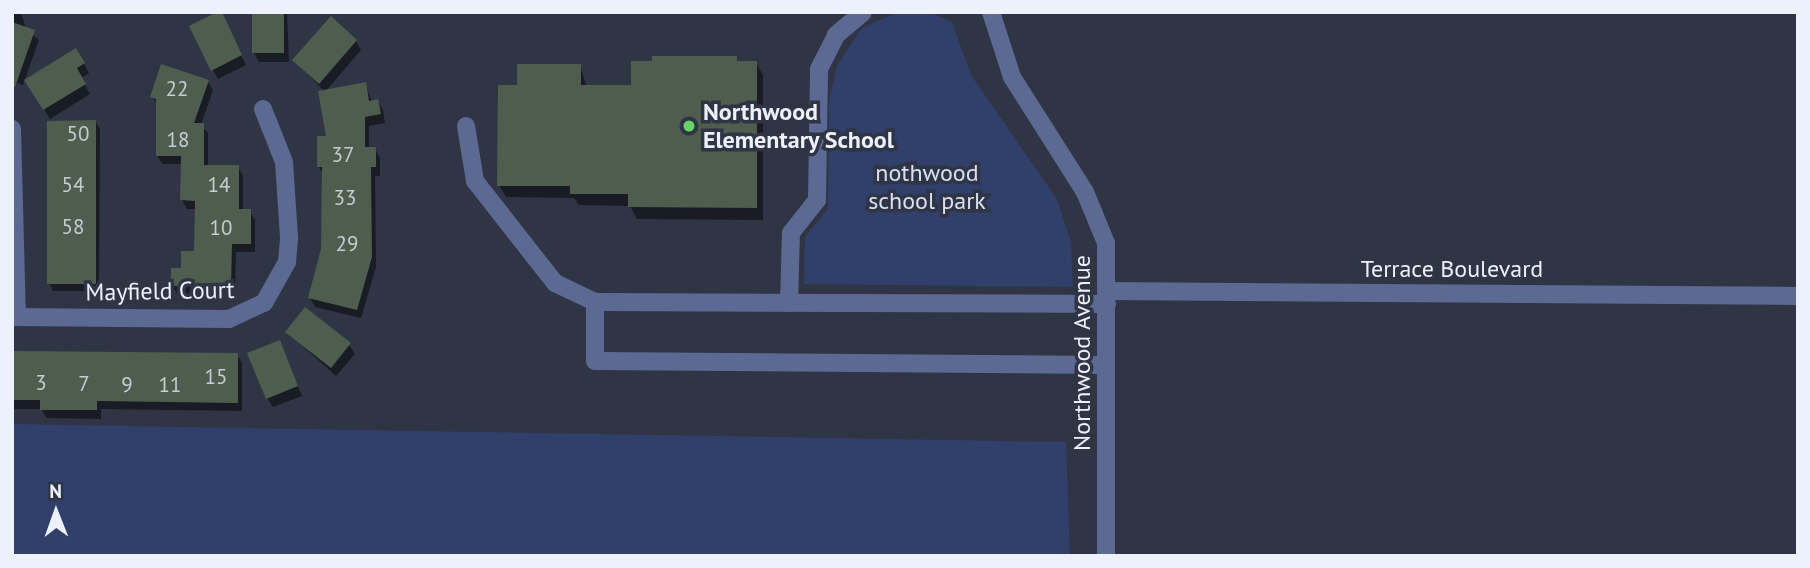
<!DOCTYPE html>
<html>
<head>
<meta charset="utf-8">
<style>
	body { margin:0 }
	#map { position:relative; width:1810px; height:568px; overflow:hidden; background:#2f3544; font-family:"PT Sans",sans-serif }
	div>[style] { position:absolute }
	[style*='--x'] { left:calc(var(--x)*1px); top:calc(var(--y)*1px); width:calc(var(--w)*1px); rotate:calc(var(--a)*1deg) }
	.green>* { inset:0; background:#313f6b }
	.shadow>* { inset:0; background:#0007 }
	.building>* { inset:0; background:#4f5d4f }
	.minor>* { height:18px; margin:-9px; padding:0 9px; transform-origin:9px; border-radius:9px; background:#5c6a93 }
	.dots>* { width:19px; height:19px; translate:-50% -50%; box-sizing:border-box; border:4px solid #2f3544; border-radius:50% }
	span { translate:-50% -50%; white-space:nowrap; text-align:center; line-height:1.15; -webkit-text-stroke:7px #2f3544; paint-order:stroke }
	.number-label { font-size:21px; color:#c6ccd0 }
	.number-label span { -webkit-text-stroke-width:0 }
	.poi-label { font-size:24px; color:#edf1fb; font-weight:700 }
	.left { translate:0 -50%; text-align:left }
	.park-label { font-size:24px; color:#dae0f0 }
	.street-label { font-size:24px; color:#edf1fb }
	.frame { position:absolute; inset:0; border:14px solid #edf1fb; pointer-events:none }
	.north { position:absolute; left:21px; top:477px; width:70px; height:70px; -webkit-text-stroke:5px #2f3544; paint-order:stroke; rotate:359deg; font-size:19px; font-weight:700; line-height:28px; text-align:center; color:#edf1fb }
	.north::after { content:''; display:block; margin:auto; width:24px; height:32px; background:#edf1fb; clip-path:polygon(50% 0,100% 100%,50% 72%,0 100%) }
</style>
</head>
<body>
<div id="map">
	<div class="green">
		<div style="clip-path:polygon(930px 12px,952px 22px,971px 75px,1057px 199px,1071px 242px,1073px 287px,804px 284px,805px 237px,828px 209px,829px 101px,837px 66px,861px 29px,895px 13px)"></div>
		<div style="clip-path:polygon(12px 424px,1066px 442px,1070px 556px,12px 556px)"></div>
	</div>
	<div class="shadow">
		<div style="clip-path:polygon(12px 12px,22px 15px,26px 29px,39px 40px,23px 85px,12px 81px)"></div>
		<div style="clip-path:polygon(253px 12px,287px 12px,289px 62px,259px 62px,254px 53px)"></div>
		<div style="clip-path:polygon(225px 22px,246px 65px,218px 79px,213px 70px)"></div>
		<div style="clip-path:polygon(356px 41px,361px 50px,325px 92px,294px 60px)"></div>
		<div style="clip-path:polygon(76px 50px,89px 73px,81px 78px,90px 94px,50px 119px,27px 81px)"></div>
		<div style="clip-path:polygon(736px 58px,738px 63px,756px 63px,763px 75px,763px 220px,637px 219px,630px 206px,579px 205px,574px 198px,506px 197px,499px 185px,518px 87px,580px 66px,587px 87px,633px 87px)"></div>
		<div style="clip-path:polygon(208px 82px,213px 90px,201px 125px,208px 133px,208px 167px,238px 167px,243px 176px,243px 211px,250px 211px,255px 220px,255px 252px,236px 252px,235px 294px,177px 294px,172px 285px,196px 252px,197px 209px,187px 209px,182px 200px,182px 164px,162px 164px,157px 155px,158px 106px,152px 96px)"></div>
		<div style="clip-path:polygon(365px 84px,372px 102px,377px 101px,383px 110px,385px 123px,369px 126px,369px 148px,375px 148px,380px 158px,380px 176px,375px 176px,376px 267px,361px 318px,315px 307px,310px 298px,323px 249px,324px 176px,319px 167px,328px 137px)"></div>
		<div style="clip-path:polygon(95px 121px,100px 129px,99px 291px,53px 291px,49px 283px)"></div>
		<div style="clip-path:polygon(287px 332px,349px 345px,355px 354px,336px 376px)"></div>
		<div style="clip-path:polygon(284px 351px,302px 396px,273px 407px,267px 398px)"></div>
		<div style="clip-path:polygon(12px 353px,237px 355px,242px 363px,242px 411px,101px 409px,101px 419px,47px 418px,41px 409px,12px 409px)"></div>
	</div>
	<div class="building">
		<div style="clip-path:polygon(217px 12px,222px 12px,242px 55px,211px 71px,189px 26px)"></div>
		<div style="clip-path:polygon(252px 12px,284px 12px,284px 53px,252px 53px)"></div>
		<div style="clip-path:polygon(331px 16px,357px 40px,319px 84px,292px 60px)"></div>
		<div style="clip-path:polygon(12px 22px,35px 30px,15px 87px,12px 87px)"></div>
		<div style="clip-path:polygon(76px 48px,85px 63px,77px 68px,86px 84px,43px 110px,24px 80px)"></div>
		<div style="clip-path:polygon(652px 56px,737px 56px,737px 61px,757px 61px,757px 208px,628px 207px,628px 194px,570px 194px,570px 186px,497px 186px,498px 85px,517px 85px,517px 64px,581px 64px,581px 85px,631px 85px,631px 61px,652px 61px)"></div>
		<div style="clip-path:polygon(161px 64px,209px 80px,194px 123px,204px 123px,204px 165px,239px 165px,239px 209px,251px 209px,251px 244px,232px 244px,231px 286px,171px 286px,171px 268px,181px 268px,181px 251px,194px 251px,195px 201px,180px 200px,181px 156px,156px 156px,156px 99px,150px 97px)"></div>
		<div style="clip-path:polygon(366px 82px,369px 101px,378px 99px,381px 114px,365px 117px,365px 147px,376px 147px,376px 167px,371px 167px,372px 257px,357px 310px,308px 298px,321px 249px,322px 167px,317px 167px,317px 136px,326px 136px,318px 91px)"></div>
		<div style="clip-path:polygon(96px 120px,96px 284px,47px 284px,47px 121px)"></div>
		<div style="clip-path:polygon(305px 307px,351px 343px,331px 368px,285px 332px)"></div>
		<div style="clip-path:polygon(280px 340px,298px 386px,266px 399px,247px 353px)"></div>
		<div style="clip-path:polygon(12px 351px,238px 353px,238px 403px,97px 401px,97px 410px,40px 410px,40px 400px,12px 400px)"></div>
	</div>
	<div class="minor">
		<div style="--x:991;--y:12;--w:68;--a:72.1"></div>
		<div style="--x:1012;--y:77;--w:136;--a:57.6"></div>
		<div style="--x:1085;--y:192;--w:55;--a:67.6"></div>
		<div style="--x:1106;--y:243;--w:313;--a:90"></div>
		<div style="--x:466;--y:126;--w:56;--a:80.7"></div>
		<div style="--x:475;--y:181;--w:130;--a:51.9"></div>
		<div style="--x:555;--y:283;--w:44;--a:25.4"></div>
		<div style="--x:12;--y:129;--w:188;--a:88.5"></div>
		<div style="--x:1107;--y:291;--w:691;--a:0.41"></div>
		<div style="--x:789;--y:303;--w:70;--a:-88.4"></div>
		<div style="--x:791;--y:233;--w:42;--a:-51.8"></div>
		<div style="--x:817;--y:200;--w:131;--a:-89.1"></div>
		<div style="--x:819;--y:69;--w:38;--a:-63"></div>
		<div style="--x:836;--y:35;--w:35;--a:-40"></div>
		<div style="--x:12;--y:317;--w:217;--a:0.5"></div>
		<div style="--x:229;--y:319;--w:38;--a:-25"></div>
		<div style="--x:264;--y:303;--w:47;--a:-60.7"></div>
		<div style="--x:287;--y:262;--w:25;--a:-85"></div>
		<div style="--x:289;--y:237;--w:75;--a:-93.8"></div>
		<div style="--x:284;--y:162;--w:57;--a:-111.6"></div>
		<div style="--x:1106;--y:365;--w:511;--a:-179.55"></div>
		<div style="--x:595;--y:361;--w:59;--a:-90"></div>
		<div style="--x:595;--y:302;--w:512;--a:0.22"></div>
	</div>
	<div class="dots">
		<div style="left:689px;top:126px;background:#66d466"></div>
	</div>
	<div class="number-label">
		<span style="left:177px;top:89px">22</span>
		<span style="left:78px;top:134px">50</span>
		<span style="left:178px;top:140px">18</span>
		<span style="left:343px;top:155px">37</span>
		<span style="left:73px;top:185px">54</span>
		<span style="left:219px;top:185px">14</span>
		<span style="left:345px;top:198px">33</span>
		<span style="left:73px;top:227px">58</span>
		<span style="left:221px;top:228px">10</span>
		<span style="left:347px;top:244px">29</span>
		<span style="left:216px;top:377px">15</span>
		<span style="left:41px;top:383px">3</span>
		<span style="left:84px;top:384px">7</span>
		<span style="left:127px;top:385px">9</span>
		<span style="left:170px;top:385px">11</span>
	</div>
	<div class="poi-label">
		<span class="left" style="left:703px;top:126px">Northwood<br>Elementary School</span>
	</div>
	<div class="park-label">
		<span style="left:927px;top:187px">nothwood<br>school park</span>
	</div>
	<div class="street-label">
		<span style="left:1452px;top:269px">Terrace Boulevard</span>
		<span style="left:160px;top:291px;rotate:-1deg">Mayfield Court</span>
		<span style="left:1082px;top:353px;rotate:-90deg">Northwood Avenue</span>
	</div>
	<div class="frame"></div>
	<div class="north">N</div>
</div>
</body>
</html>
